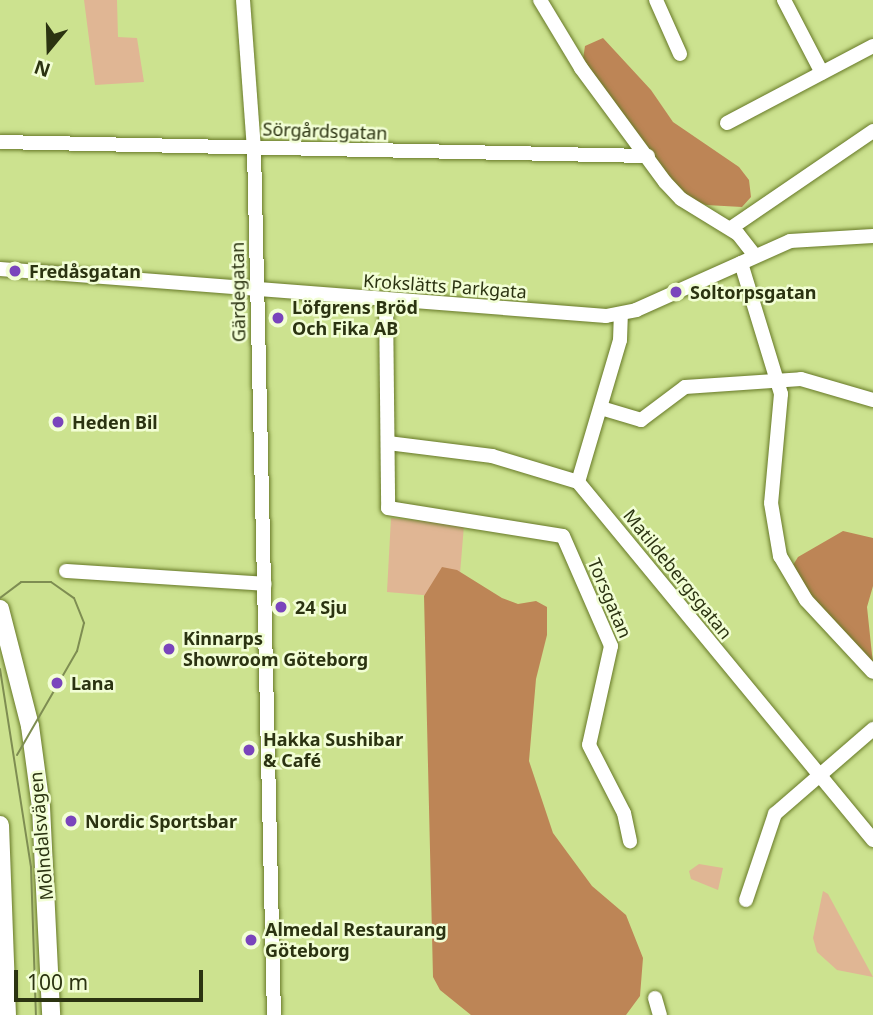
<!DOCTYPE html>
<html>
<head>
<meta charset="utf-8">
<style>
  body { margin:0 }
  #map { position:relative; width:873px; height:1015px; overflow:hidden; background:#cce28f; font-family:"Noto Sans",sans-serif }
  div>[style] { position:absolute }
  .green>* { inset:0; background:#e0b694 }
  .forest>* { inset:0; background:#bd8556 }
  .roads { filter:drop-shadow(0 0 2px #677927) drop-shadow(0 0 2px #677927) }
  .minor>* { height:14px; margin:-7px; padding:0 7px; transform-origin:7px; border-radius:7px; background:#fff }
  .major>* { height:18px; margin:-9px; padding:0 9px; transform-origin:9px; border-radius:9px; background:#fff }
  .tram>* { height:2px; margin:-1px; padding:0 1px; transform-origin:1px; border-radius:1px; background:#7e8d52 }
  .dots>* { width:19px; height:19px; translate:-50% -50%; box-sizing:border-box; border:4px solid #f2fed5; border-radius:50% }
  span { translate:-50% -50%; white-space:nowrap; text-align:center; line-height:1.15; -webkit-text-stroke:5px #f2fed5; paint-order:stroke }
  .street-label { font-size:18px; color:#2b3311 }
  .poi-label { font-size:18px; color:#2b3311; font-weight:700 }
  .left { translate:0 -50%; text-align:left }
  .north { position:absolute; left:14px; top:14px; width:70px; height:70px; -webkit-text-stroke:5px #f2fed5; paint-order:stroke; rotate:199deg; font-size:19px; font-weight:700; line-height:28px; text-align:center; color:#2b3311 }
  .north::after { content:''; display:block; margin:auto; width:24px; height:32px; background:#2b3311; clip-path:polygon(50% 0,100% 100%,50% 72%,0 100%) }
  .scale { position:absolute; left:14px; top:970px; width:189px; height:32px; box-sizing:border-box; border:4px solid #2b3311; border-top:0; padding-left:9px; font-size:21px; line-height:24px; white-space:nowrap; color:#2b3311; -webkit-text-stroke:5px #f2fed5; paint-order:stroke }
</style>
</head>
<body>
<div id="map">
  <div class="green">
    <div style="clip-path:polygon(84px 0,117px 0,118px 37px,137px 38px,144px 82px,95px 85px)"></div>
    <div style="clip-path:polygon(391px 518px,464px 525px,458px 598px,387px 592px)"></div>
    <div style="clip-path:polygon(699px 864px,723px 868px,718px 890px,691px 879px,689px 871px)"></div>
    <div style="clip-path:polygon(823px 891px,828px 894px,873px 977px,837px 970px,817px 952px,813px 938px)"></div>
  </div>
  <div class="forest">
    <div style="clip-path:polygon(603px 38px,651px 90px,673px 122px,739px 167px,749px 180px,751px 197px,742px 207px,706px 205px,691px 199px,667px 175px,583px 59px,585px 46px)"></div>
    <div style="clip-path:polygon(843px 531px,873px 538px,873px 586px,867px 607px,873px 664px,814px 601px,793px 565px,798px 557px)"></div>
    <div style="clip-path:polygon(442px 567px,457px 570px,502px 598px,518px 604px,536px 601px,547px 607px,547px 635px,536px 679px,529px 761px,553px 833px,592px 886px,626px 915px,643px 958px,640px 996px,626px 1015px,471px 1015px,440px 990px,433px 977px,424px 596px)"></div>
  </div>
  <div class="roads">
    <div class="minor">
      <div style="left:243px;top:0;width:149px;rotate:85.8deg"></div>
      <div style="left:254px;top:149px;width:866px;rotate:88.68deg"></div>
      <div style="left:540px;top:0;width:79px;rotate:58.9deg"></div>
      <div style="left:581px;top:68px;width:142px;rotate:53.6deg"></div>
      <div style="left:665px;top:182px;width:23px;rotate:47deg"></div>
      <div style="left:681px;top:199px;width:67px;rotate:31.6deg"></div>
      <div style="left:738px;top:234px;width:28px;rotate:52deg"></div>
      <div style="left:656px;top:0;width:59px;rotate:66deg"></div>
      <div style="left:784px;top:0;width:82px;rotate:62.5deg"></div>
      <div style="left:727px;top:123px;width:165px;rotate:-27.8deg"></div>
      <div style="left:0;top:142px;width:648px;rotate:1.24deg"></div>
      <div style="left:731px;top:228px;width:172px;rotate:-34.3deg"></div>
      <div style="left:741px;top:263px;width:137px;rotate:73deg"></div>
      <div style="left:781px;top:394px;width:109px;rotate:95.2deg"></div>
      <div style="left:771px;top:503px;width:54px;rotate:80.4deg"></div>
      <div style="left:780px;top:556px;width:51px;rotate:59.4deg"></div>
      <div style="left:806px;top:600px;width:98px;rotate:47.1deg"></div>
      <div style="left:0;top:269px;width:608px;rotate:4.43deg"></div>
      <div style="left:606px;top:316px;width:31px;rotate:-11deg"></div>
      <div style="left:636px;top:310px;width:169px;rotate:-24.1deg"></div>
      <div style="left:790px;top:241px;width:83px;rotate:-3.4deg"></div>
      <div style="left:386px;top:301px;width:207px;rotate:89.4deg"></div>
      <div style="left:388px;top:508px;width:177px;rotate:9.1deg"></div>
      <div style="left:563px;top:536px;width:120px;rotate:66.4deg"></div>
      <div style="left:611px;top:646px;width:101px;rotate:102.5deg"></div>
      <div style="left:589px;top:745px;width:76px;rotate:62.8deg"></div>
      <div style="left:624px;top:813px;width:29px;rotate:78deg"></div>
      <div style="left:601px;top:408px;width:42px;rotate:16.7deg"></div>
      <div style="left:641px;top:420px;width:55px;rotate:-36.9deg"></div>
      <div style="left:685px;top:387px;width:116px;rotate:-3.9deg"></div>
      <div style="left:801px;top:379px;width:75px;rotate:16.3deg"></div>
      <div style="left:388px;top:443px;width:105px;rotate:7.1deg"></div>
      <div style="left:492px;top:456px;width:90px;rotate:16.8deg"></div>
      <div style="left:578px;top:482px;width:464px;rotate:50.5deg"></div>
      <div style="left:578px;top:482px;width:148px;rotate:-73.5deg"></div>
      <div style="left:620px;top:340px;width:26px;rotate:-88deg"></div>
      <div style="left:66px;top:571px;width:199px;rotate:3.7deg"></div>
      <div style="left:746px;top:900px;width:91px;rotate:-71.4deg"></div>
      <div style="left:775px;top:814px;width:130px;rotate:-40.9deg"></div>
      <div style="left:655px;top:998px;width:18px;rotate:74deg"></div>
    </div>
    <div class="major">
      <div style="left:0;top:609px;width:121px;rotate:75.6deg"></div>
      <div style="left:30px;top:726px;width:82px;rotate:82.3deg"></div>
      <div style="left:41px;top:807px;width:208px;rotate:87.2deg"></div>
      <div style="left:0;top:825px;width:190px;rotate:87.9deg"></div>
    </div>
  </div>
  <div class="tram">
    <div style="left:0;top:598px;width:26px;rotate:-37deg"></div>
    <div style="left:21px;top:582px;width:30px"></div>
    <div style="left:51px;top:582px;width:28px;rotate:35deg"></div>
    <div style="left:74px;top:598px;width:27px;rotate:68deg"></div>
    <div style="left:84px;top:623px;width:29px;rotate:104deg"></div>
    <div style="left:77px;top:651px;width:120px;rotate:120deg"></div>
    <div style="left:0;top:669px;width:200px;rotate:81.1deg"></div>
    <div style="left:31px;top:867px;width:148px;rotate:88.1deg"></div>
  </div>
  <div class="dots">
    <div style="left:15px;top:271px;background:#7a45bc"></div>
    <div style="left:676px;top:292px;background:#7a45bc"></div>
    <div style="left:278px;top:318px;background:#7a45bc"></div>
    <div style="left:58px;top:422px;background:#7a45bc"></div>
    <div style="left:281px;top:607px;background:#7a45bc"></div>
    <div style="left:169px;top:649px;background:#7a45bc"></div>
    <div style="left:57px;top:683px;background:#7a45bc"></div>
    <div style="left:249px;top:750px;background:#7a45bc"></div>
    <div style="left:71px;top:821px;background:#7a45bc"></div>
    <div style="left:251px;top:940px;background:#7a45bc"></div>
  </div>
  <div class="street-label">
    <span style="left:325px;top:131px;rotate:2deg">Sörgårdsgatan</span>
    <span style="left:445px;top:286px;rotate:4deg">Krokslätts Parkgata</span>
    <span style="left:238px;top:292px;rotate:-91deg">Gärdegatan</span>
    <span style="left:678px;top:574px;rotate:51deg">Matildebergsgatan</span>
    <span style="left:610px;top:598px;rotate:67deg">Torsgatan</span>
    <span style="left:41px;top:836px;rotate:-95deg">Mölndalsvägen</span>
  </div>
  <div class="poi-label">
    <span class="left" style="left:29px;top:271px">Fredåsgatan</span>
    <span class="left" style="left:690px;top:292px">Soltorpsgatan</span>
    <span class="left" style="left:292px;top:318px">Löfgrens Bröd<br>Och Fika AB</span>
    <span class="left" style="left:72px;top:422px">Heden Bil</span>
    <span class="left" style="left:295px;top:607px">24 Sju</span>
    <span class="left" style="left:183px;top:649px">Kinnarps<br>Showroom Göteborg</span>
    <span class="left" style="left:71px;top:683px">Lana</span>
    <span class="left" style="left:263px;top:750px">Hakka Sushibar<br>&amp; Café</span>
    <span class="left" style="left:85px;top:821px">Nordic Sportsbar</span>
    <span class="left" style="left:265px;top:940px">Almedal Restaurang<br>Göteborg</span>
  </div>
  <div class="north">N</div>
  <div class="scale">100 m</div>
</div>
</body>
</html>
